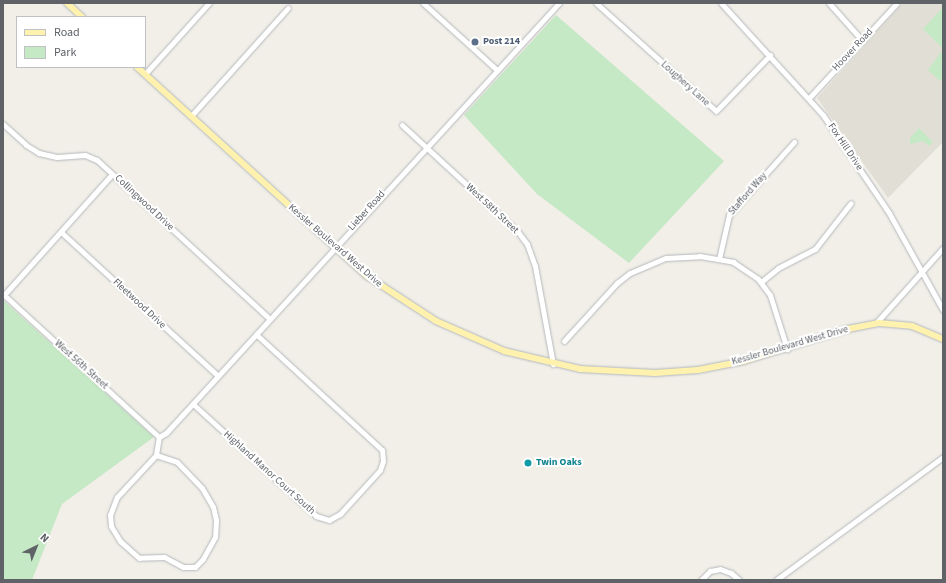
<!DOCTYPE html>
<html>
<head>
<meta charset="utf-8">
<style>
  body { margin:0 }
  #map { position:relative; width:946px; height:583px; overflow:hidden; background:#f1efe8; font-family:"Source Sans 3",sans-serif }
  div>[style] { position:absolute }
  .education>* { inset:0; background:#e1ded6 }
  .green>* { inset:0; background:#c5e8c5 }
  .roads { filter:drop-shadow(0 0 1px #b5b8bc) drop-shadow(0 0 1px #b5b8bc) }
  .minor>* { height:5px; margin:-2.5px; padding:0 2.5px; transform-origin:2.5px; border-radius:2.5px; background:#fff }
  .major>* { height:6px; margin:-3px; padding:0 3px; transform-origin:3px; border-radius:3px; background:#fff2af }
  .dots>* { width:11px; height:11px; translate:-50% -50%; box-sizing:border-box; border:2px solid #fff; border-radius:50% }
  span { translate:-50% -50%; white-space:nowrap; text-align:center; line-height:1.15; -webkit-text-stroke:4px #fff; paint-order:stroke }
  .service-label { font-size:10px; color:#4e5e75; font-weight:700 }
  .left { translate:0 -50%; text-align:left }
  .street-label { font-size:10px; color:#5f6368 }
  .culture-label { font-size:10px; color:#0d838f; font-weight:700 }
  .frame { position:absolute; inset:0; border:4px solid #5f6368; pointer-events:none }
  .legend { position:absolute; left:16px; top:16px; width:130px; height:52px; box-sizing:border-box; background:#fff; border:1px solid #bfc1c3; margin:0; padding:5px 7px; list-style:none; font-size:12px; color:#5f6368 }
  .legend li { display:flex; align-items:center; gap:8px; height:20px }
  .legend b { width:20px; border:1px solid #bfc1c3 }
  .north { position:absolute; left:16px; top:527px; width:40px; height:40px; -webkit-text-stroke:3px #fff; paint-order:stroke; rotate:43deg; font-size:11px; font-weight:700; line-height:16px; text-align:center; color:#5f6368 }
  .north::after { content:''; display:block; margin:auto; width:14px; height:18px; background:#5f6368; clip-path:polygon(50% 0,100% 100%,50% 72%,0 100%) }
</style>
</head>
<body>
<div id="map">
  <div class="education">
    <div style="clip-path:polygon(903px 3px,943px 3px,943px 142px,888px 198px,817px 98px)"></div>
  </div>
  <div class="green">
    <div style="clip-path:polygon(943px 7px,943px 49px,923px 29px)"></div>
    <div style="clip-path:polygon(556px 15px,724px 161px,629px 263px,537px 194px,464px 115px)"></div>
    <div style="clip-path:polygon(941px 52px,943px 54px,943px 77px,940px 81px,928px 70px)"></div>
    <div style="clip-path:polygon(919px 128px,933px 142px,929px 146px,923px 141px,910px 144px,910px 138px)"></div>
    <div style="clip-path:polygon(3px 300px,154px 437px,62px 504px,32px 580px,3px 580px)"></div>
  </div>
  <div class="roads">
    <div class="minor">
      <div style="left:423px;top:3px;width:100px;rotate:42.2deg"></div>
      <div style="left:596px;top:3px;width:161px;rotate:42deg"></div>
      <div style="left:716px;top:111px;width:78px;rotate:-46deg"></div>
      <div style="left:721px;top:3px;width:151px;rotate:47.7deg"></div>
      <div style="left:823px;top:115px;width:118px;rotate:56deg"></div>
      <div style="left:889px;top:213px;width:111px;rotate:60.9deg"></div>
      <div style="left:829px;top:3px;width:50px;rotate:48.3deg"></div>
      <div style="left:145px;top:74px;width:96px;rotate:-48deg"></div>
      <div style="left:809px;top:98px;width:129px;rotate:-47.2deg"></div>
      <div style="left:191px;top:116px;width:145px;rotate:-48.1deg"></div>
      <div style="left:3px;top:124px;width:31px;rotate:42deg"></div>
      <div style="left:26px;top:145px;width:15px;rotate:32deg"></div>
      <div style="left:39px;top:153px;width:18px;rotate:13deg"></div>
      <div style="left:57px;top:157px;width:28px;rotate:-4deg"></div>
      <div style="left:85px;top:155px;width:13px;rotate:23deg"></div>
      <div style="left:97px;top:160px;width:235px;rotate:42.6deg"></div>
      <div style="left:402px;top:125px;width:158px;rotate:42.7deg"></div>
      <div style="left:518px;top:232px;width:15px;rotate:53deg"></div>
      <div style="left:527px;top:244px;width:23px;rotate:70deg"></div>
      <div style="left:535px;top:266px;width:100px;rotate:79.6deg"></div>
      <div style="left:61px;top:232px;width:213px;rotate:42.5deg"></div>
      <div style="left:719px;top:259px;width:45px;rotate:-77.2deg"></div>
      <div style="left:729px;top:215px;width:98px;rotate:-48.3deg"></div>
      <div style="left:761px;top:282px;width:22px;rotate:-39deg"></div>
      <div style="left:778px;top:268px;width:42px;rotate:-27.2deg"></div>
      <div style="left:815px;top:249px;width:58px;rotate:-52deg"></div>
      <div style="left:3px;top:294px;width:212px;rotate:42.5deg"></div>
      <div style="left:4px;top:295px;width:162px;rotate:-48.2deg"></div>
      <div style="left:876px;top:323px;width:101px;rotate:-48.2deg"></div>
      <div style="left:564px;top:341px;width:79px;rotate:-47.6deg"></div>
      <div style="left:617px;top:283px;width:16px;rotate:-38deg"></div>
      <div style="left:630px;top:273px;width:39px;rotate:-23deg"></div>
      <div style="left:666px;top:258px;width:34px;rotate:-3deg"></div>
      <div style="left:700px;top:256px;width:34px;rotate:10deg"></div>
      <div style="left:733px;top:262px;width:30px;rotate:34deg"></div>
      <div style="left:758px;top:279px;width:20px;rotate:53deg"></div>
      <div style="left:770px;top:295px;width:57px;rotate:72.5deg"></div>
      <div style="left:193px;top:404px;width:166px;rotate:42.3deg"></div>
      <div style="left:316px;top:516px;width:14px;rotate:17deg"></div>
      <div style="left:329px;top:520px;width:13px;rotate:-29deg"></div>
      <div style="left:340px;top:514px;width:59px;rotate:-47.7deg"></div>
      <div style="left:380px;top:470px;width:9px;rotate:-72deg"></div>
      <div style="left:383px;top:461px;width:11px;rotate:-95deg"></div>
      <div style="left:382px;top:450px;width:171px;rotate:-137.4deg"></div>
      <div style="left:159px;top:437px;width:8px;rotate:-30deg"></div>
      <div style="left:166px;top:433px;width:583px;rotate:-47.57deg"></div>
      <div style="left:156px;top:455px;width:22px;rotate:18deg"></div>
      <div style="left:177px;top:462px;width:36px;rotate:46deg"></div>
      <div style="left:202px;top:488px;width:22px;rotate:60deg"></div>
      <div style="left:213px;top:507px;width:13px;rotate:77deg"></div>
      <div style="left:216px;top:520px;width:17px;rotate:93deg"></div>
      <div style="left:215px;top:537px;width:25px;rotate:119deg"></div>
      <div style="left:203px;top:559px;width:11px;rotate:135deg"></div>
      <div style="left:195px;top:567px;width:12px;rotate:180deg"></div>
      <div style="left:183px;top:567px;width:21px;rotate:-152deg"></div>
      <div style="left:164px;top:557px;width:25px;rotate:178deg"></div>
      <div style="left:139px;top:558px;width:25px;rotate:-138deg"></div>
      <div style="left:120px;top:541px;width:17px;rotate:-121deg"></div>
      <div style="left:111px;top:526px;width:11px;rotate:-95deg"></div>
      <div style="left:110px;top:515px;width:19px;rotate:-69deg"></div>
      <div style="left:117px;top:497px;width:57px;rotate:-47.1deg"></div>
      <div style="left:156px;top:455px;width:18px;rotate:-81deg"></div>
      <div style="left:701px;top:580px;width:13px;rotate:-45deg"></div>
      <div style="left:710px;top:571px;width:10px;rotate:-11deg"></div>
      <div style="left:720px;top:569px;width:12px;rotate:20deg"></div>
      <div style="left:731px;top:573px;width:11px;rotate:41deg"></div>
      <div style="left:776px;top:580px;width:207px;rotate:-36.4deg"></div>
    </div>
    <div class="major">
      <div style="left:67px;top:3px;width:21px;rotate:43deg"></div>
      <div style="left:137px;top:67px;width:311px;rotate:42.3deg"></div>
      <div style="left:367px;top:276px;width:82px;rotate:33.1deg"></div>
      <div style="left:436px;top:321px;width:74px;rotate:23.8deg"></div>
      <div style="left:504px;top:351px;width:78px;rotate:13.3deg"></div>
      <div style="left:580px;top:369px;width:75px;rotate:3.1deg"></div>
      <div style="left:655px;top:373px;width:43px;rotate:-4deg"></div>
      <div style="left:698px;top:370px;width:47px;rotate:-11.1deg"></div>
      <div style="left:744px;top:361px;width:109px;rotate:-17.1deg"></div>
      <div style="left:848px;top:329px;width:32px;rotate:-11deg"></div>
      <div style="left:879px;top:323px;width:33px;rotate:5deg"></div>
      <div style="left:912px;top:326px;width:34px;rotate:23deg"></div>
    </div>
  </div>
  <div class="dots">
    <div style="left:475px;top:42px;background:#5c6f8a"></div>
    <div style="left:528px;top:463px;background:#0f9aa8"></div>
  </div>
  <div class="service-label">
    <span class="left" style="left:483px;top:42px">Post 214</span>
  </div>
  <div class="street-label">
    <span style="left:853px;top:50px;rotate:-47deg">Hoover Road</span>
    <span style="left:685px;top:84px;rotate:42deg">Loughery Lane</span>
    <span style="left:845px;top:147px;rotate:56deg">Fox Hill Drive</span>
    <span style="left:748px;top:194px;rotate:-49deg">Stafford Way</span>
    <span style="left:144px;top:203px;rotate:43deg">Collingwood Drive</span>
    <span style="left:492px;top:209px;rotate:43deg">West 58th Street</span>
    <span style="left:367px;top:211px;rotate:-48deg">Lieber Road</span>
    <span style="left:335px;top:246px;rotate:41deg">Kessler Boulevard West Drive</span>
    <span style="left:139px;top:304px;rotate:43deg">Fleetwood Drive</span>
    <span style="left:790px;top:346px;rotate:-16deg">Kessler Boulevard West Drive</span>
    <span style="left:81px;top:365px;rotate:42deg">West 56th Street</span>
    <span style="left:269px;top:473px;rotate:42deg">Highland Manor Court South</span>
  </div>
  <div class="culture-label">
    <span class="left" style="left:536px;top:463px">Twin Oaks</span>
  </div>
  <div class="frame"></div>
  <ul class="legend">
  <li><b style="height:5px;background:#fff2af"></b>Road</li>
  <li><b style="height:11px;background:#c5e8c5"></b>Park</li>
  </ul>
  <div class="north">N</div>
</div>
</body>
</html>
